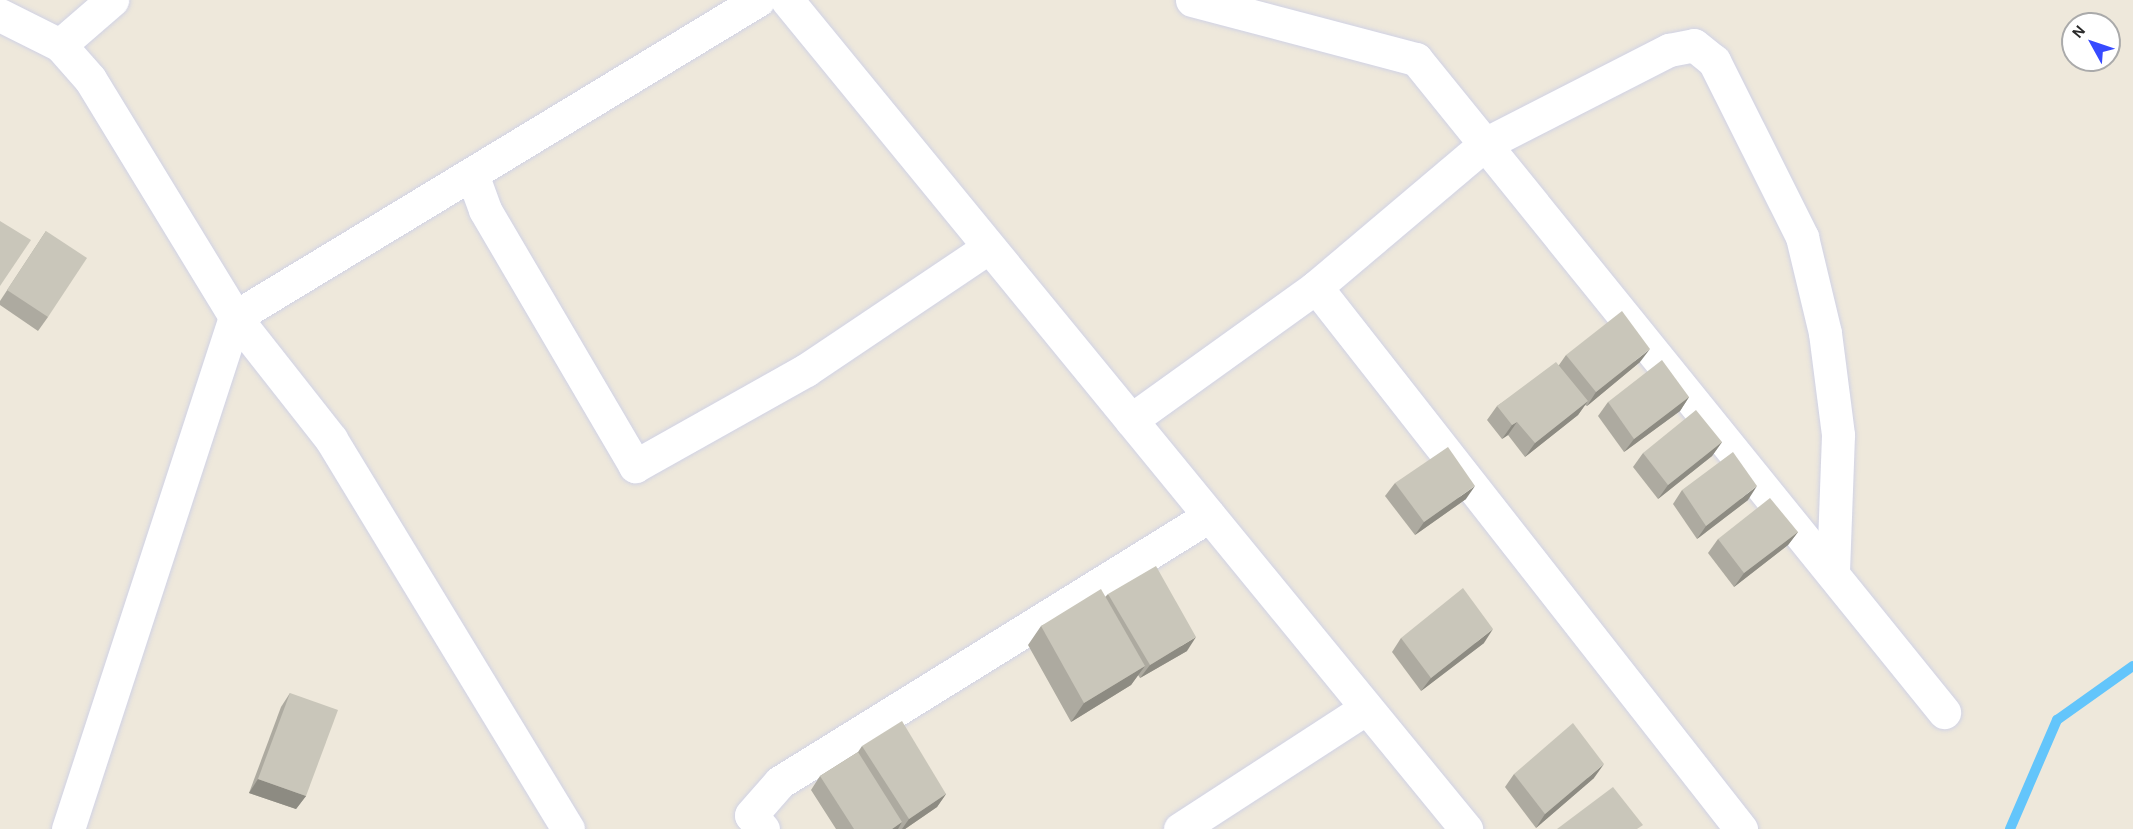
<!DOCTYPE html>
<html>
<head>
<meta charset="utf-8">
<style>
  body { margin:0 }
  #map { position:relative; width:2133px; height:829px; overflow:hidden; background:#eee8db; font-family:"Alegreya Sans",sans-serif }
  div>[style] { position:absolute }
  .stream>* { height:10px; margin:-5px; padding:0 5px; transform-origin:5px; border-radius:5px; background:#63c5fb }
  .roads { filter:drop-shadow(0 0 2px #d0d2e5) drop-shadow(0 0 2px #d0d2e5) }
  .minor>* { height:33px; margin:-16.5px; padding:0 16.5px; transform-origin:16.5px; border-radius:16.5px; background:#fff }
  .wall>* { inset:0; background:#adaaa0 }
  .shaded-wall>* { inset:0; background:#8d8b82 }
  .building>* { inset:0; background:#c9c6ba }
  span { translate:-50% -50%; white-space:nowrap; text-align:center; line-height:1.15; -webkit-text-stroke:4.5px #fff; paint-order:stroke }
  .north { position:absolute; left:2061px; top:12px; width:60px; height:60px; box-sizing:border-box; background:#fff; border:2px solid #aaa; border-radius:50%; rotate:310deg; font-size:16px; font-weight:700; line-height:24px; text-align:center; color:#2b2b2b }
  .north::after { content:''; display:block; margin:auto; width:21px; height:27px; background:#374aff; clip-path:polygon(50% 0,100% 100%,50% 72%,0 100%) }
</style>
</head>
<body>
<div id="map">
  <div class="stream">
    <div style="left:2010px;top:829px;width:119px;rotate:-66.7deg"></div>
    <div style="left:2057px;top:720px;width:93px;rotate:-35.4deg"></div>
  </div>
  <div class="roads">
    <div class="minor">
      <div style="left:787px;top:0;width:1072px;rotate:50.68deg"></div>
      <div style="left:1192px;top:0;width:232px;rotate:14.8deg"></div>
      <div style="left:1416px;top:59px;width:840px;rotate:51.04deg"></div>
      <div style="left:0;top:15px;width:67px;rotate:26.6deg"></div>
      <div style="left:60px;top:45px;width:45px;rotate:48.6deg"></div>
      <div style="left:90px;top:79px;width:279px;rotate:58.6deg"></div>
      <div style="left:235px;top:317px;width:539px;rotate:108.06deg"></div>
      <div style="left:60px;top:45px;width:69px;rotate:-40.9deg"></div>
      <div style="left:472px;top:174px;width:38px;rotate:70deg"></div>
      <div style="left:485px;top:210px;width:297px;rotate:59.6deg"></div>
      <div style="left:635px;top:466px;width:196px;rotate:-29.3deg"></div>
      <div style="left:806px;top:370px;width:220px;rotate:-33.9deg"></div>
      <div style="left:1316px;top:287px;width:689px;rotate:51.9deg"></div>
      <div style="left:1131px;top:420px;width:228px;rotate:-35.7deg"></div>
      <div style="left:1316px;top:287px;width:221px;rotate:-40.2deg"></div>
      <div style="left:1485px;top:144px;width:207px;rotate:-27.1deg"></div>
      <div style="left:1669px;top:50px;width:25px;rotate:-11deg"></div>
      <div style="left:1694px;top:45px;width:26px;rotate:39deg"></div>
      <div style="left:1714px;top:61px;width:197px;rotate:63.4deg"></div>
      <div style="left:1802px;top:237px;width:99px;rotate:76.5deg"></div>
      <div style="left:1825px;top:333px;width:103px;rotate:82.7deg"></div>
      <div style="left:1838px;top:435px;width:139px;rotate:92.1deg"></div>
      <div style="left:568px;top:829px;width:456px;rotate:-121.3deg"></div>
      <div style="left:331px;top:439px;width:155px;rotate:-128.2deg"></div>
      <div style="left:235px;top:317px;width:612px;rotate:-31.22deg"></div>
      <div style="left:763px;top:829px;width:18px;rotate:-131deg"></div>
      <div style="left:751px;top:815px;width:44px;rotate:-48.7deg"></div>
      <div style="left:780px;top:782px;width:505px;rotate:-31.8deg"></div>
      <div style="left:1180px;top:829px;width:222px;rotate:-33deg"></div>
    </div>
  </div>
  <div class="wall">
    <div style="clip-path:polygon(46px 231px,48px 317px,38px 331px,0 305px,0 301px)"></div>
    <div style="clip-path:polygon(1566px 355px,1640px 362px,1587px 406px,1585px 405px,1578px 415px,1525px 457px,1508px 435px,1502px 439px,1487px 420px,1497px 406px,1559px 365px)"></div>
    <div style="clip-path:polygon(1689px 397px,1680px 411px,1624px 452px,1598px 416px,1608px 402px)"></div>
    <div style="clip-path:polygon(1722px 442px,1712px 456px,1658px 499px,1633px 467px,1643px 453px)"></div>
    <div style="clip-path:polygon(1395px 483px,1466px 499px,1415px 535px,1385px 496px)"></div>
    <div style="clip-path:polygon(1682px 490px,1748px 500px,1697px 539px,1673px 504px)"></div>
    <div style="clip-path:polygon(1798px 532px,1788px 545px,1734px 587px,1708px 553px,1718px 539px)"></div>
    <div style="clip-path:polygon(1108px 594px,1187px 651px,1140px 678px,1138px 675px,1131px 685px,1071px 722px,1028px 645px,1041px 626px,1105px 597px)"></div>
    <div style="clip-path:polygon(1401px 638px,1484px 643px,1421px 691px,1392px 652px)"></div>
    <div style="clip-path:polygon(290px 693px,306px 796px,296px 809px,249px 793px,281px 707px)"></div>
    <div style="clip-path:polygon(862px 746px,946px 794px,937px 807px,905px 829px,836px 829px,811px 790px,820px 776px,858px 752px)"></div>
    <div style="clip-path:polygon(1514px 774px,1594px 778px,1536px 828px,1505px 787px)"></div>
  </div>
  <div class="shaded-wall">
    <div style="clip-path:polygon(1650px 349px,1640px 362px,1587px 406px,1596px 392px)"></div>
    <div style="clip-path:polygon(1689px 397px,1680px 411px,1624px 452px,1634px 439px)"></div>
    <div style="clip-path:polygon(1588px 401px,1578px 415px,1525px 457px,1535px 443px)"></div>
    <div style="clip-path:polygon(1517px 422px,1508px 435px,1502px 439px,1512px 425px)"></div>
    <div style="clip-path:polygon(1722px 442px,1712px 456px,1658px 499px,1668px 485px)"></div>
    <div style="clip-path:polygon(1475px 486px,1466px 499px,1415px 535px,1424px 522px)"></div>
    <div style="clip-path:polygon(1757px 486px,1748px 500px,1697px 539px,1706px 526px)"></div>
    <div style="clip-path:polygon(1798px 532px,1788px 545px,1734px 587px,1744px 573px)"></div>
    <div style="clip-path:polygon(1493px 629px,1484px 643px,1421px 691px,1431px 678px)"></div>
    <div style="clip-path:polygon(1196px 637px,1187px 651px,1140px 678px,1150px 665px)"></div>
    <div style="clip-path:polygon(1145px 666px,1131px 685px,1071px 722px,1084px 703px)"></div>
    <div style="clip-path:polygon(1604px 764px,1594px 778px,1536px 828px,1545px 814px)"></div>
    <div style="clip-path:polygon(258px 779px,306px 796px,296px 809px,249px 793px)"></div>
    <div style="clip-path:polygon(946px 794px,937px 807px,905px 829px,902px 829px,909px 819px)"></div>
    <div style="clip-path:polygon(902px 822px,898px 829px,892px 829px)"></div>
  </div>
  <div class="building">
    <div style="clip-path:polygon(0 221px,31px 240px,0 286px)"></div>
    <div style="clip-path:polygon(46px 231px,87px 258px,48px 317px,7px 290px)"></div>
    <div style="clip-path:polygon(1622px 311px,1650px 349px,1596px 392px,1566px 355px)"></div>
    <div style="clip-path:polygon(1662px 360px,1689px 397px,1634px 439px,1608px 402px)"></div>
    <div style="clip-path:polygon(1556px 362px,1588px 401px,1535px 443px,1517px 422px,1512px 425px,1497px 406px)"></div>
    <div style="clip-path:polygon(1696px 410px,1722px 442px,1668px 485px,1643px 453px)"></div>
    <div style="clip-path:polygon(1448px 447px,1475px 486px,1424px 522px,1395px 483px)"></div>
    <div style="clip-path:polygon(1733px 452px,1757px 486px,1706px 526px,1682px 490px)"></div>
    <div style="clip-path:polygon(1770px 498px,1798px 532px,1744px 573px,1718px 539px)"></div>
    <div style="clip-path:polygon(1156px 566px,1196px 637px,1150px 665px,1108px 594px)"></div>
    <div style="clip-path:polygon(1463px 588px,1493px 629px,1431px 678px,1401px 638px)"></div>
    <div style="clip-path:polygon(1101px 589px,1145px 666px,1084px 703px,1041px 626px)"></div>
    <div style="clip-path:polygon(290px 693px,338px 710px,306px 796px,258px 779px)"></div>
    <div style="clip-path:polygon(902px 721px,946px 794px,909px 819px,862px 746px)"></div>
    <div style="clip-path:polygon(1573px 723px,1604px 764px,1545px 814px,1514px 774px)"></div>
    <div style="clip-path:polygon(858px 752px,902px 822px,892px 829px,854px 829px,820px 776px)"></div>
    <div style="clip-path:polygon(1613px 787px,1643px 825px,1637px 829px,1557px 829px)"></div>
  </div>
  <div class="north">N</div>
</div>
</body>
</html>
